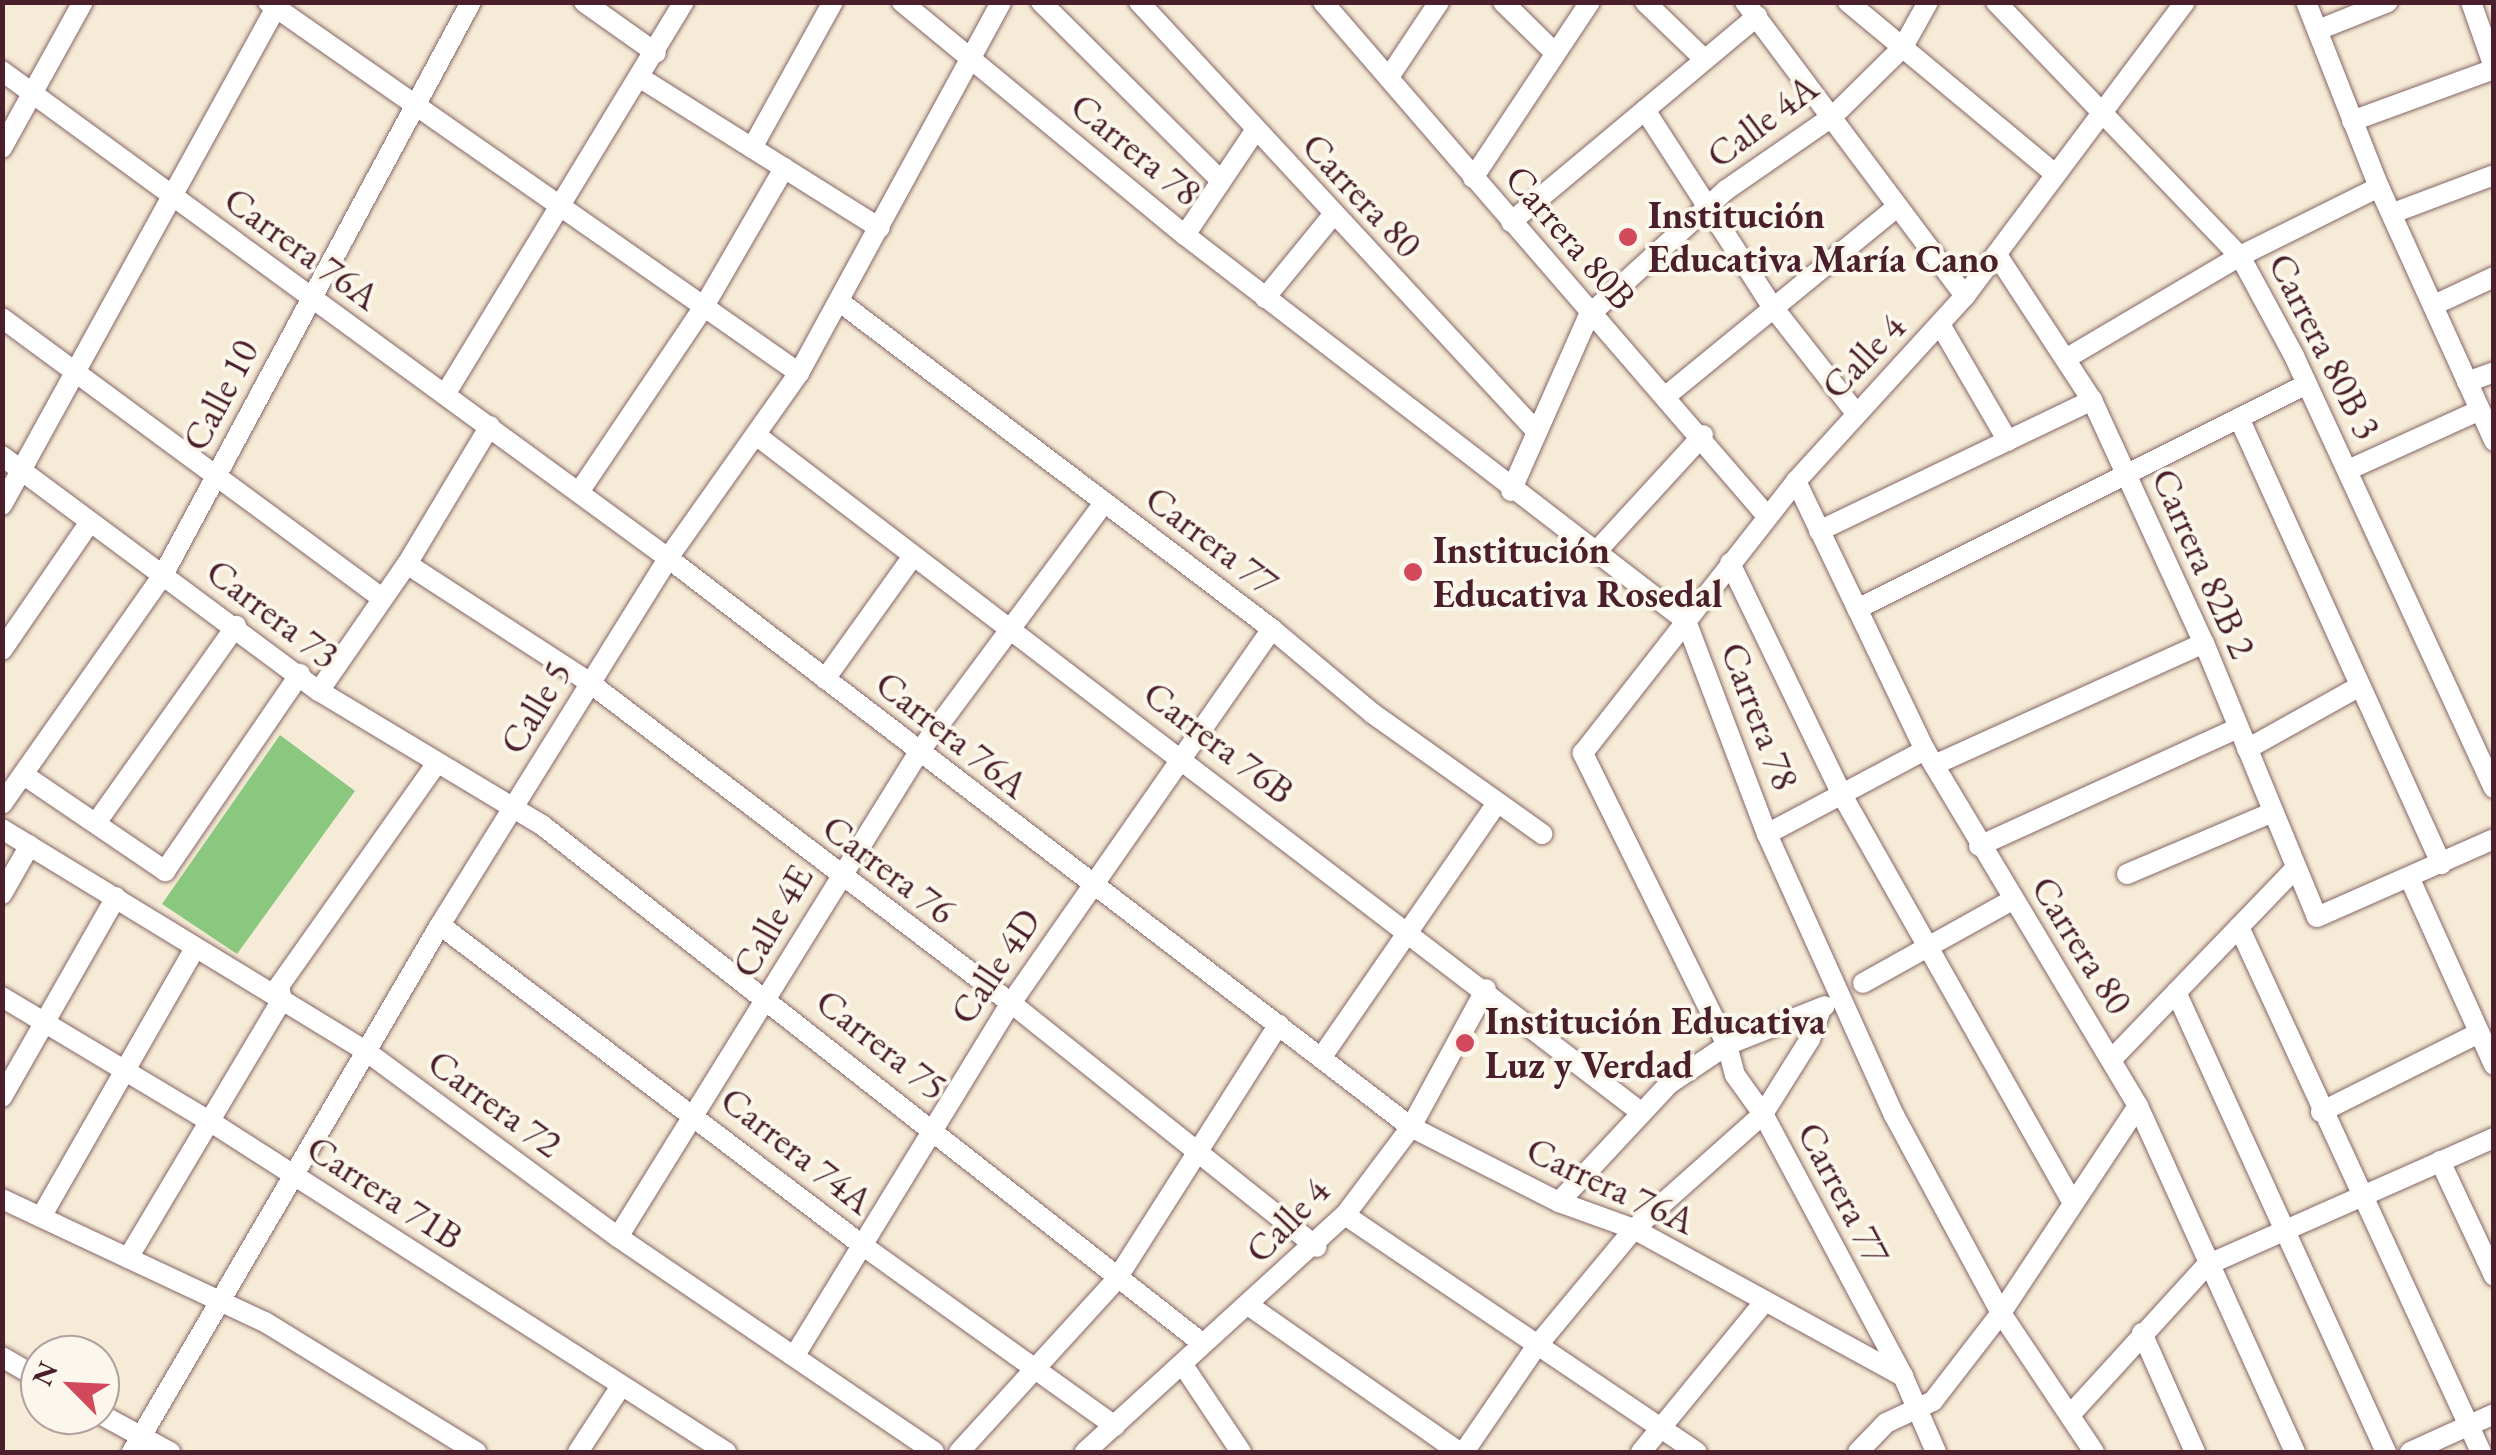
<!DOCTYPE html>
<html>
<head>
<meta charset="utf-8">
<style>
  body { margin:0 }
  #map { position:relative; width:2496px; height:1455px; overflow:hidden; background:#f6ebd6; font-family:"EB Garamond",serif }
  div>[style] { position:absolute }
  .green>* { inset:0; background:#8ac87f }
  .roads { filter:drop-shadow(0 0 2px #866667) drop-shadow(0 0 2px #866667) }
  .minor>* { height:20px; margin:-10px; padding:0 10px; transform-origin:10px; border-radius:10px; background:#fff }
  .dots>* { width:28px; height:28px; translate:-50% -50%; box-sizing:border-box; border:5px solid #fbf7ec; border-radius:50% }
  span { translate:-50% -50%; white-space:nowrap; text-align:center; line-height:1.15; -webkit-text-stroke:8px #fbf7ec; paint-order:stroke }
  .street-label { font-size:38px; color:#4a1f2b }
  .poi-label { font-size:38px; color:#4a1f2b; font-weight:700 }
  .left { translate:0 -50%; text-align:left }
  .frame { position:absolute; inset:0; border:5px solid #4a1f2b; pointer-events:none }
  .north { position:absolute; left:20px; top:1335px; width:100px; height:100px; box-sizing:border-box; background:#fbf7ec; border:2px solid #b4a19f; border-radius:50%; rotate:294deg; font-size:28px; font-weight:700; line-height:40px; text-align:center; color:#4a1f2b }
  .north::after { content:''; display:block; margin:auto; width:35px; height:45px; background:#d1495b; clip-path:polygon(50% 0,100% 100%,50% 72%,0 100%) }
</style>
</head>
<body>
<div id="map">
  <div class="green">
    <div style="clip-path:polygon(280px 735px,355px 791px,237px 954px,162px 904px)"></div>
  </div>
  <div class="roads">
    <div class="minor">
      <div style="left:268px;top:2px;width:648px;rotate:34.94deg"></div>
      <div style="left:584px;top:2px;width:88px;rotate:35.3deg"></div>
      <div style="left:902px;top:2px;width:367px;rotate:39.5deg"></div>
      <div style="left:1185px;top:235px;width:632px;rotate:37.61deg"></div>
      <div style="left:1686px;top:621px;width:228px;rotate:69.2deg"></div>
      <div style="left:1767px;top:834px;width:308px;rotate:65.7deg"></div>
      <div style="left:1894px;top:1115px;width:225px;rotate:61.6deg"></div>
      <div style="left:2001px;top:1313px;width:167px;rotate:56.2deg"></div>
      <div style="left:1041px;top:2px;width:254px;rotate:44.8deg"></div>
      <div style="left:1139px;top:2px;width:586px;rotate:47.21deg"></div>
      <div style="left:1323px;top:2px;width:679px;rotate:49.18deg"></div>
      <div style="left:1503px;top:2px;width:73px;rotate:44.4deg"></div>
      <div style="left:1645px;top:2px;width:83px;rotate:44deg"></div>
      <div style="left:1745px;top:2px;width:367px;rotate:53.2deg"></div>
      <div style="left:1848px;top:2px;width:269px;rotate:39.7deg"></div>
      <div style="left:1996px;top:2px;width:352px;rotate:46.2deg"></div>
      <div style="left:2240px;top:256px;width:114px;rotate:61.6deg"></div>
      <div style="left:2294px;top:356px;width:476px;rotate:65.2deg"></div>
      <div style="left:2306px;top:2px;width:199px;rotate:68.5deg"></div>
      <div style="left:2379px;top:187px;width:279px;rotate:65.6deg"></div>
      <div style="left:2471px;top:2px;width:69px;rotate:70.5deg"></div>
      <div style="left:2318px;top:30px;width:75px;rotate:-21.8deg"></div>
      <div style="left:2px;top:71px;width:825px;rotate:36.18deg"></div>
      <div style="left:668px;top:558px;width:936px;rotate:37.45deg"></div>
      <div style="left:1411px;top:1127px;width:166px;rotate:26.9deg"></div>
      <div style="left:1559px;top:1202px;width:80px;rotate:19.8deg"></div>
      <div style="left:1634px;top:1229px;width:307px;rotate:28.7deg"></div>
      <div style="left:639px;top:77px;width:284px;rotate:32.1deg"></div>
      <div style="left:1389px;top:77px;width:90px;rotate:-56.3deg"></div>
      <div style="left:1645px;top:110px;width:234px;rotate:57.1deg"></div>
      <div style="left:1772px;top:306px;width:135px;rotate:51.9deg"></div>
      <div style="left:2352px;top:121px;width:151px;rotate:-20.1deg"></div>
      <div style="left:2px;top:148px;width:167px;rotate:-61deg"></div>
      <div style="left:752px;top:148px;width:167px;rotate:-61deg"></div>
      <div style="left:1473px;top:178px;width:211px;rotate:-56.4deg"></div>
      <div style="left:2393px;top:213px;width:108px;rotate:-20.6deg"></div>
      <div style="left:1511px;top:222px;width:321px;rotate:-39.9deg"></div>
      <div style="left:1185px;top:235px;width:125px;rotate:-56.1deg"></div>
      <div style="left:1997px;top:255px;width:173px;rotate:56.8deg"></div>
      <div style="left:2092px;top:400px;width:268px;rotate:65.3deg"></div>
      <div style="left:2204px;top:643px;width:296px;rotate:67.6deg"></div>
      <div style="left:2317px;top:917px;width:193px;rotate:-23.8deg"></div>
      <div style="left:1265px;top:298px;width:107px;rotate:-50.7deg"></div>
      <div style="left:840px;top:302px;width:542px;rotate:37.12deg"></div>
      <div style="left:1272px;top:629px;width:131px;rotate:40deg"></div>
      <div style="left:1372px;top:713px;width:209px;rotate:35.4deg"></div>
      <div style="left:2434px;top:305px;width:66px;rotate:-25deg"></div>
      <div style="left:2px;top:318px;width:472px;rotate:36.4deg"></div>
      <div style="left:1941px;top:326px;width:133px;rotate:59.8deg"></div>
      <div style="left:2067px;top:358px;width:201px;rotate:-30.5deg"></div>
      <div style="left:2240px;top:256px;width:155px;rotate:-26.4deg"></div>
      <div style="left:2467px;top:382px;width:29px;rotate:-20deg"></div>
      <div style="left:446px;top:393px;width:458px;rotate:-58.7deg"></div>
      <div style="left:1666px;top:396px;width:298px;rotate:-39.3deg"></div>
      <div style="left:2239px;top:418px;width:490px;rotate:65.6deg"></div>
      <div style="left:756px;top:435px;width:1111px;rotate:37.43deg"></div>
      <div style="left:2px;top:456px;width:395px;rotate:36.6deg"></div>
      <div style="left:319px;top:691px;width:260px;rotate:31deg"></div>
      <div style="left:542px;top:825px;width:839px;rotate:38.13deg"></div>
      <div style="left:2348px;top:470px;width:143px;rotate:-24.4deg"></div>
      <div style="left:1796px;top:481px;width:298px;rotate:64.4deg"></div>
      <div style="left:1925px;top:750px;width:415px;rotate:59.1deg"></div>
      <div style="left:2138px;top:1106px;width:380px;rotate:65.6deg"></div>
      <div style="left:1511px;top:491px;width:193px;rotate:-66.1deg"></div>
      <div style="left:1589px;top:315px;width:185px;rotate:-42.4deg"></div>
      <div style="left:1726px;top:190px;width:129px;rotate:-34.6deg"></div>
      <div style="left:1832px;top:117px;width:100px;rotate:-44.6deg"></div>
      <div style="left:1903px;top:47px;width:51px;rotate:-60.9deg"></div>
      <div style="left:579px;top:492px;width:222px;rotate:-56deg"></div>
      <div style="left:703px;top:308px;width:162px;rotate:-59.9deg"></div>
      <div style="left:2px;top:505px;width:574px;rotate:-61.16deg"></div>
      <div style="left:1819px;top:531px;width:303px;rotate:-25.6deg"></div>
      <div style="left:1595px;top:553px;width:160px;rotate:-47.5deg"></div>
      <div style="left:1730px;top:563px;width:258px;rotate:64.2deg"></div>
      <div style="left:1842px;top:795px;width:467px;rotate:60.5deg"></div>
      <div style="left:407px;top:564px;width:218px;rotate:33deg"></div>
      <div style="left:590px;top:683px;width:529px;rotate:37.24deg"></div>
      <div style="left:1011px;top:1003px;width:391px;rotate:38.6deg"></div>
      <div style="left:1857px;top:609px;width:503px;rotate:-26.57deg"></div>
      <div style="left:2px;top:650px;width:155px;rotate:-55.5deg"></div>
      <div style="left:825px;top:679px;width:151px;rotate:-54.4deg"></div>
      <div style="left:319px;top:691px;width:155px;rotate:-55.3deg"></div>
      <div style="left:407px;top:564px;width:161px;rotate:-59deg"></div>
      <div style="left:2247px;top:749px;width:129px;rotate:-29.1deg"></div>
      <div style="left:1934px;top:765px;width:296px;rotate:-24.3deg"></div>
      <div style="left:24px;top:775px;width:171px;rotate:34.2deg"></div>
      <div style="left:165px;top:871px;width:239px;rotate:-55.6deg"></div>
      <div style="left:2px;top:804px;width:280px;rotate:-54.9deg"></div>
      <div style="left:163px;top:575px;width:651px;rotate:-61.74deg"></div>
      <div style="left:96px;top:823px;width:242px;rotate:-54.6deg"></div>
      <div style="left:2px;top:829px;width:428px;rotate:31.4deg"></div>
      <div style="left:367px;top:1052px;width:312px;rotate:36.4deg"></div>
      <div style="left:618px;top:1237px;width:382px;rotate:34.2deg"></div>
      <div style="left:1767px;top:834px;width:179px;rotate:-28deg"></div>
      <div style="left:1979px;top:846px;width:285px;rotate:-24.5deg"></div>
      <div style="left:2127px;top:874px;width:159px;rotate:-23deg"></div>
      <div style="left:2410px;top:879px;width:204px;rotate:65.7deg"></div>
      <div style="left:2px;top:894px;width:56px;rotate:-60.3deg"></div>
      <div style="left:440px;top:925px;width:530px;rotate:37.17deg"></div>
      <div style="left:862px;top:1245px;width:311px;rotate:35.6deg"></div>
      <div style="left:2239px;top:927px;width:578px;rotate:65.25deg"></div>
      <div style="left:1863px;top:983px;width:171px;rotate:-29.1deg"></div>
      <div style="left:2176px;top:992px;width:506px;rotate:65.46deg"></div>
      <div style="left:2px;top:997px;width:244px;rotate:30.9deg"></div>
      <div style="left:211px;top:1122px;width:612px;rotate:32.65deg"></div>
      <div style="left:1321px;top:1058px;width:310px;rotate:-55.4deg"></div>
      <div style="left:2111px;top:1060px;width:267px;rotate:-46.1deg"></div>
      <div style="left:2px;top:1097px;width:230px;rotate:-60.3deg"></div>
      <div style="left:2321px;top:1112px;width:177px;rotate:-26.6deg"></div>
      <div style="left:2440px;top:1161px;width:127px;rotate:64.8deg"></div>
      <div style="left:2px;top:1199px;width:290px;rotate:25.1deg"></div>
      <div style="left:265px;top:1322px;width:248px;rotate:31.6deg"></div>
      <div style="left:1559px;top:1202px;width:161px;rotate:-47deg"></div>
      <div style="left:1669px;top:1084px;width:70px;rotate:-33.9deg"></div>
      <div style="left:1727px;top:1045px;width:105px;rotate:-21.7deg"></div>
      <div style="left:1345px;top:1215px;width:424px;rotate:34deg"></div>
      <div style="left:41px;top:1217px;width:310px;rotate:-60.2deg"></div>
      <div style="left:618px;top:1237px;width:571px;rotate:-58.18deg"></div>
      <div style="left:919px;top:752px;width:310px;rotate:-53.4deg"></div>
      <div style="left:128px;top:1258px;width:300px;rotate:-59.2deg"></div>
      <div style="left:282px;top:1000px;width:14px;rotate:-102deg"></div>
      <div style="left:279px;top:986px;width:270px;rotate:-54.7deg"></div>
      <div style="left:1251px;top:1307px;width:254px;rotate:34.9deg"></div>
      <div style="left:2142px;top:1333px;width:130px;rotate:66deg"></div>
      <div style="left:795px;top:1355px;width:413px;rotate:-58.5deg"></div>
      <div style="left:1011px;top:1003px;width:456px;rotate:-55.1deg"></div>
      <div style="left:2px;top:1357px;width:44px;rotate:30.1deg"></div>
      <div style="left:1183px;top:1365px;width:105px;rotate:56.3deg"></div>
      <div style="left:100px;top:1414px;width:80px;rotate:28.5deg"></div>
      <div style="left:2070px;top:1415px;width:203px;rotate:-47.6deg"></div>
      <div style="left:2207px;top:1265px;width:314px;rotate:-23.9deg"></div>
      <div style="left:132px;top:1452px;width:610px;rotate:-59.7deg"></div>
      <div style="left:440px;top:925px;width:432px;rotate:-58.1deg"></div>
      <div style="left:668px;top:558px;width:227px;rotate:-54.7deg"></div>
      <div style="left:799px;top:373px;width:422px;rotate:-61.4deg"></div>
      <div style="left:578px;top:1452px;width:75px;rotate:-56.9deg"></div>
      <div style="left:959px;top:1452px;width:233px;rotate:-47.6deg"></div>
      <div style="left:1116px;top:1280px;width:303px;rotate:-57.5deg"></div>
      <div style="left:1085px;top:1452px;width:352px;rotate:-42.4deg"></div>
      <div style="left:1345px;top:1215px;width:110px;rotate:-53.1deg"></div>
      <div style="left:1411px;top:1127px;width:157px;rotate:-61.5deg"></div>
      <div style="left:1464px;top:1452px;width:127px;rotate:-55.6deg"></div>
      <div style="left:1536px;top:1347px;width:153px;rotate:-50.3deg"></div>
      <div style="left:1634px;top:1229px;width:173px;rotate:-41.7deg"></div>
      <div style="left:1763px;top:1114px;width:89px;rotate:-57.9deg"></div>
      <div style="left:1810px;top:1039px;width:33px;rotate:-70deg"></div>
      <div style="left:1641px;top:1452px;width:195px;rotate:-50.6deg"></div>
      <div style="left:1858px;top:1452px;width:40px;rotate:-46deg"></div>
      <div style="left:1886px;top:1423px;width:52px;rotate:-25.1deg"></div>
      <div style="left:1933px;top:1401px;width:111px;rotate:-52.3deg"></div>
      <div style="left:2001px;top:1313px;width:248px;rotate:-56.5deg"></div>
      <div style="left:1936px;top:1452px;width:83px;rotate:-113.5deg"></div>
      <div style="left:1903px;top:1376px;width:297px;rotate:-118.1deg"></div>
      <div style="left:1763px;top:1114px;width:48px;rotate:-125.7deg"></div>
      <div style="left:1735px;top:1075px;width:31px;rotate:-105deg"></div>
      <div style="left:1727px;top:1045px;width:326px;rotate:-116.3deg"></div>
      <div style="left:1583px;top:753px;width:345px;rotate:-51.9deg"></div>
      <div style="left:1796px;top:481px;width:251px;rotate:-47.6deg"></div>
      <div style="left:1965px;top:296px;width:367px;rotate:-53.2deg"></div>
      <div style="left:2410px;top:1452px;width:92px;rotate:-24.3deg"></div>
    </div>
  </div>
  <div class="dots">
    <div style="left:1628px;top:237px;background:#d1495b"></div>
    <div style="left:1413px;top:572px;background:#d1495b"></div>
    <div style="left:1465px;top:1043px;background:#d1495b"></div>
  </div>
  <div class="street-label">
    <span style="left:1762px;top:121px;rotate:-37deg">Calle 4A</span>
    <span style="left:1136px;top:149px;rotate:39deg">Carrera 78</span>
    <span style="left:1362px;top:195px;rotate:47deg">Carrera 80</span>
    <span style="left:1571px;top:237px;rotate:49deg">Carrera 80B</span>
    <span style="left:302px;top:248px;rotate:36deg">Carrera 76A</span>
    <span style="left:2325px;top:346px;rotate:63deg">Carrera 80B 3</span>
    <span style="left:1863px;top:356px;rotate:-46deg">Calle 4</span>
    <span style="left:220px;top:395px;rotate:-62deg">Calle 10</span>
    <span style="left:1212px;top:540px;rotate:37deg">Carrera 77</span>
    <span style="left:2204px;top:563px;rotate:66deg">Carrera 82B 2</span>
    <span style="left:273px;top:613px;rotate:37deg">Carrera 73</span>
    <span style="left:535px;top:707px;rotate:-59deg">Calle 5</span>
    <span style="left:1760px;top:716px;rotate:69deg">Carrera 78</span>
    <span style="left:952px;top:734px;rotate:38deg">Carrera 76A</span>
    <span style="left:1219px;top:742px;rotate:37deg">Carrera 76B</span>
    <span style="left:889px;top:869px;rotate:37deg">Carrera 76</span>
    <span style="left:772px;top:921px;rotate:-60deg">Calle 4E</span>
    <span style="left:2082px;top:945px;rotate:58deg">Carrera 80</span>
    <span style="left:995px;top:966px;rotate:-56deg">Calle 4D</span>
    <span style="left:882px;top:1044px;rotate:38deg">Carrera 75</span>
    <span style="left:495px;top:1103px;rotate:36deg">Carrera 72</span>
    <span style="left:797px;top:1150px;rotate:38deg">Carrera 74A</span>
    <span style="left:1611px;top:1185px;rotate:25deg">Carrera 76A</span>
    <span style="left:385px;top:1192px;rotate:33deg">Carrera 71B</span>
    <span style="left:1844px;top:1193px;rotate:62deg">Carrera 77</span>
    <span style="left:1287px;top:1220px;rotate:-46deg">Calle 4</span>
  </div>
  <div class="poi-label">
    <span class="left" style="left:1648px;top:237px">Institución<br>Educativa María Cano</span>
    <span class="left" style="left:1433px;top:572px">Institución<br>Educativa Rosedal</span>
    <span class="left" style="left:1485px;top:1043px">Institución Educativa<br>Luz y Verdad</span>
  </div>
  <div class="frame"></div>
  <div class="north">N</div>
</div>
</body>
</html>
